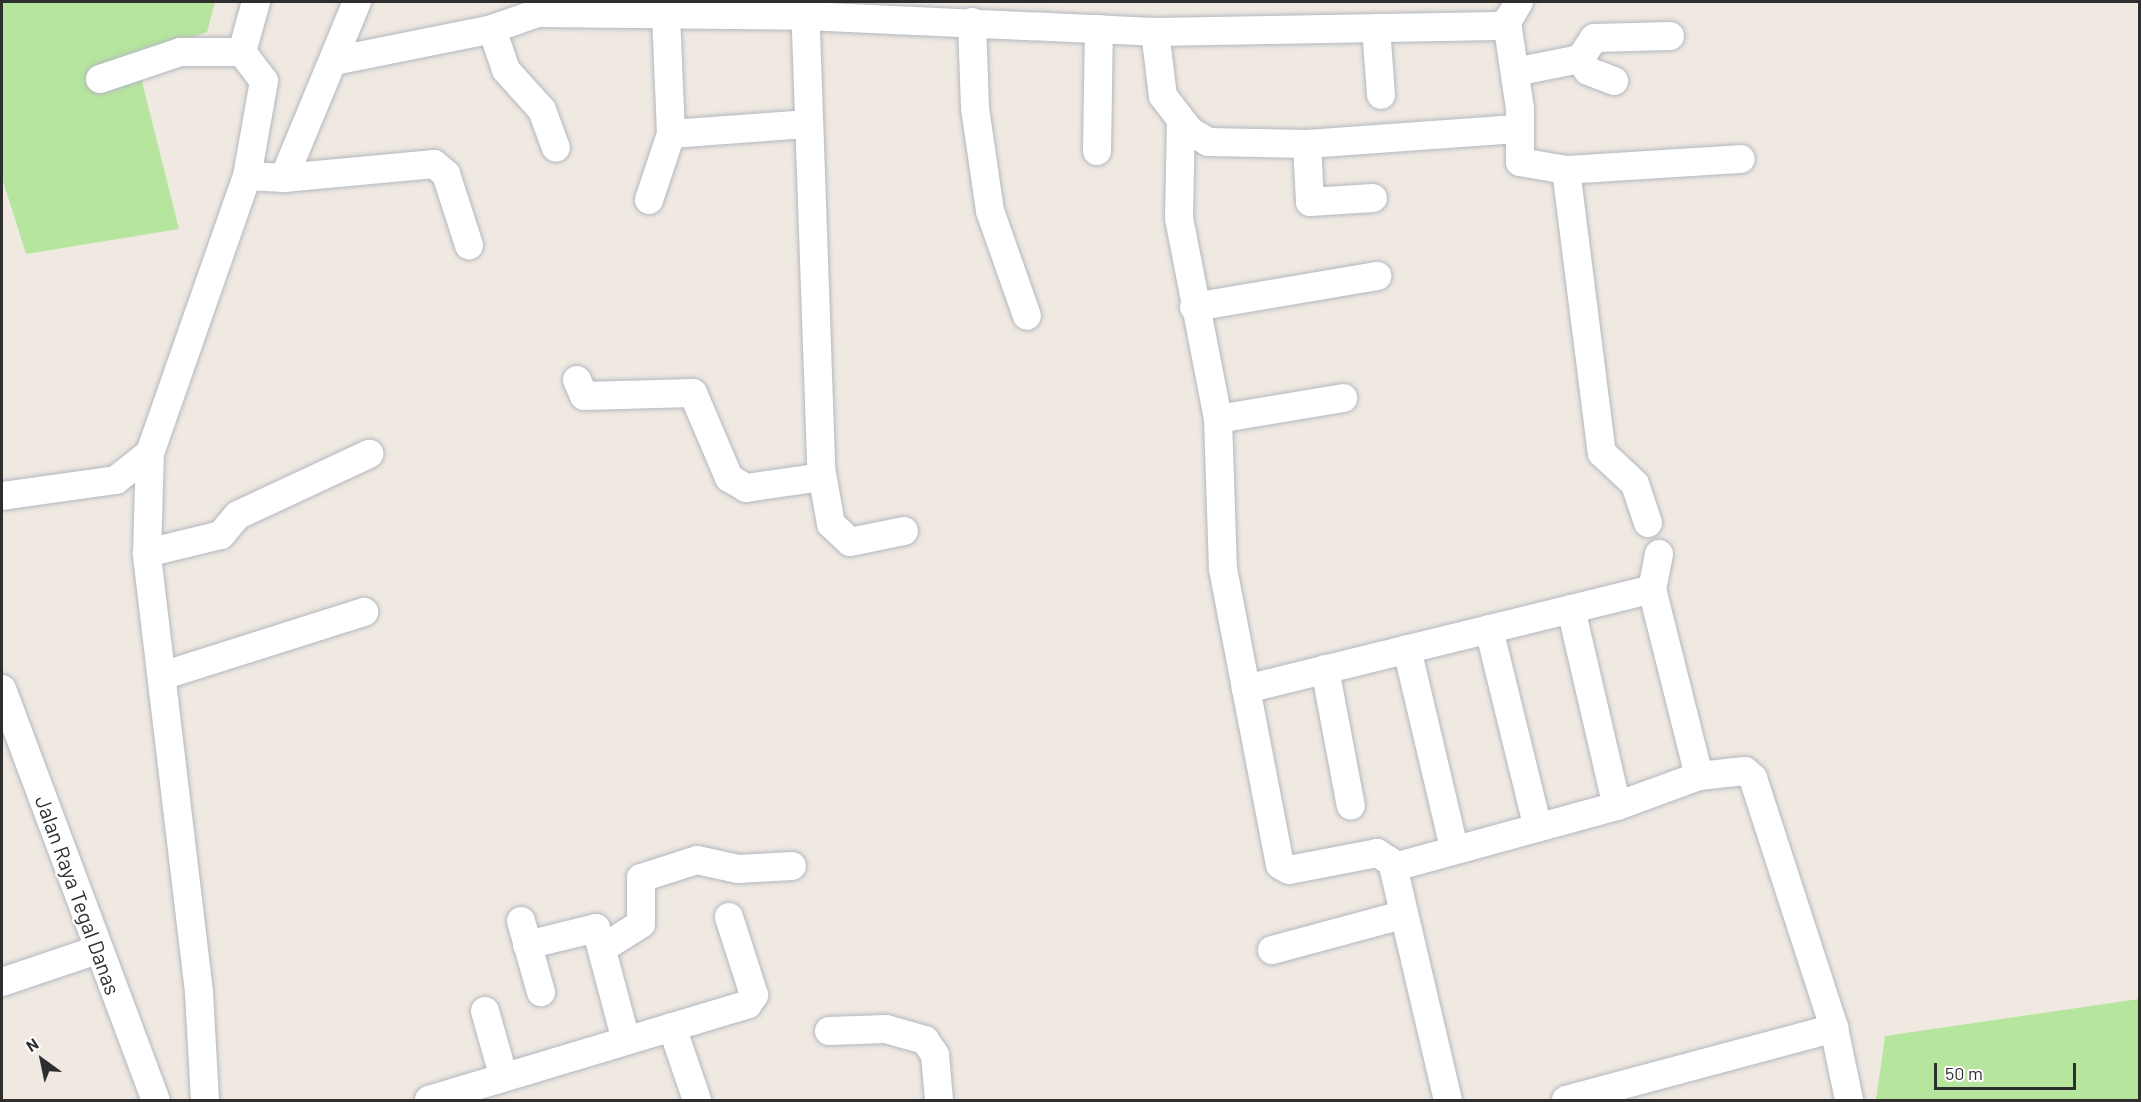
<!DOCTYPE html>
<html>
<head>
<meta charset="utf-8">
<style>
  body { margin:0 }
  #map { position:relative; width:2141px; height:1102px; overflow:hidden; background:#efe9e1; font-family:Barlow,sans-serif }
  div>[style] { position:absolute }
  .green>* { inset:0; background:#b6e59e }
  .roads { filter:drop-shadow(0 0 2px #b4b7c1) drop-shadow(0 0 2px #b4b7c1) }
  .minor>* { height:28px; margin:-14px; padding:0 14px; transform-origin:14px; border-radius:14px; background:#fff }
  span { translate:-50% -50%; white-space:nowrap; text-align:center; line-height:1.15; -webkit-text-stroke:4.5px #fff; paint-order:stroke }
  .street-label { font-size:21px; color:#2e2e2e }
  .frame { position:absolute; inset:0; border:3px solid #2e2e2e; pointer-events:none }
  .north { position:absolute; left:12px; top:1030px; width:60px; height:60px; -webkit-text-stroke:4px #fff; paint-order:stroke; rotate:327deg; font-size:16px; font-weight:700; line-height:24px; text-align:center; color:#2e2e2e }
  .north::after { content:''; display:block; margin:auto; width:21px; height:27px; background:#2e2e2e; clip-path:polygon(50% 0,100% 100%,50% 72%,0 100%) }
  .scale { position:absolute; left:1934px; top:1063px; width:142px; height:27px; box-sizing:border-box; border:3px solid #2e2e2e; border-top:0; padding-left:8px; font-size:18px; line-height:21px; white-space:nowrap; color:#2e2e2e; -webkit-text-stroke:4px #fff; paint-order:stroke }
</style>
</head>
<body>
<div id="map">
  <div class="green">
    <div style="clip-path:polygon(2px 2px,215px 2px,207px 32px,136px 58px,179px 229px,26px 254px,2px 178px)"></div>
    <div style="clip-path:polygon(2139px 999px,2139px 1100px,1876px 1100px,1885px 1036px)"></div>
  </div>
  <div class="roads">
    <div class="minor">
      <div style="left:805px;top:2px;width:466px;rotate:88deg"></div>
      <div style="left:821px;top:468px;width:57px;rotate:79.9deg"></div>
      <div style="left:831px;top:524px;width:26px;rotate:43deg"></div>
      <div style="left:850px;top:542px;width:55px;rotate:-11.5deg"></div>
      <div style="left:972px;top:22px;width:86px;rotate:88deg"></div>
      <div style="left:975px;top:108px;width:104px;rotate:81.7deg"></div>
      <div style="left:990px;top:211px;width:111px;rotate:70.6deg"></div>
      <div style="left:1507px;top:22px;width:88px;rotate:81.5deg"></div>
      <div style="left:1520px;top:109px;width:53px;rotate:90deg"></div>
      <div style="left:1520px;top:162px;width:47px;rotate:9.9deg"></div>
      <div style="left:1566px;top:170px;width:175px;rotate:-3.6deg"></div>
      <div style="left:1376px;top:28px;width:67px;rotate:85.7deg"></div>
      <div style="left:492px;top:29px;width:43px;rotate:71.1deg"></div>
      <div style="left:506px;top:70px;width:54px;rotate:48deg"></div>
      <div style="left:542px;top:110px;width:40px;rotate:69.8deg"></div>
      <div style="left:1155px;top:32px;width:64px;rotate:82.9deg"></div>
      <div style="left:1163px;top:96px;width:44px;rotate:52.4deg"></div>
      <div style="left:1190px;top:131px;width:21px;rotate:31deg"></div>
      <div style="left:1208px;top:142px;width:99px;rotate:1.2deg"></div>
      <div style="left:1307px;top:144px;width:210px;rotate:-4.1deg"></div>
      <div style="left:242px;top:52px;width:52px;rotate:-74.4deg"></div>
      <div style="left:1580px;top:59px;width:25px;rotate:-56deg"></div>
      <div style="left:1594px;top:38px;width:76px;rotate:-1.5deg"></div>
      <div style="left:334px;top:61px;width:161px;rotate:-11.4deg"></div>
      <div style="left:492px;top:29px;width:49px;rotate:-19.2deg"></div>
      <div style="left:538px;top:13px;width:267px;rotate:0.6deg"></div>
      <div style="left:805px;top:16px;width:350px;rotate:2.6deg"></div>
      <div style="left:1155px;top:32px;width:343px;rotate:-1deg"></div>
      <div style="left:1498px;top:26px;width:10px;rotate:-24deg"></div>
      <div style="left:1507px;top:22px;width:23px;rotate:-59deg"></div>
      <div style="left:1515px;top:72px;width:66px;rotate:-11.3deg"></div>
      <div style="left:1580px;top:59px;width:14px;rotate:56deg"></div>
      <div style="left:1588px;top:71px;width:28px;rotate:21deg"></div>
      <div style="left:100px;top:79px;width:84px;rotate:-18.6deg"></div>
      <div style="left:180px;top:52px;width:62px"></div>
      <div style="left:242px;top:52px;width:36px;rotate:53deg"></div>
      <div style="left:264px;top:81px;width:97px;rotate:100.1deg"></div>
      <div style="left:1181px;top:121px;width:97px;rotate:91.2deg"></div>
      <div style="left:1179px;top:218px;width:205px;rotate:79deg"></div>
      <div style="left:1218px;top:419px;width:150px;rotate:88.1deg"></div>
      <div style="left:1223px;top:569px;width:301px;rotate:79.1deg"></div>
      <div style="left:1280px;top:865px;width:10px;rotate:29deg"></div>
      <div style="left:1289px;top:870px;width:90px;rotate:-10.9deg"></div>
      <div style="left:1377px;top:853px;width:25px;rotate:32deg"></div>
      <div style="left:1398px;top:866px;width:227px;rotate:-15.3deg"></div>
      <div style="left:1617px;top:806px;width:87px;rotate:-20.1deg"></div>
      <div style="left:1699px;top:776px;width:46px;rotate:-6.2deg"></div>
      <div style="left:1745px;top:771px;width:11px;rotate:41deg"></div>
      <div style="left:1753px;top:778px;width:263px;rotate:72deg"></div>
      <div style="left:1834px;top:1028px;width:74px;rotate:78.2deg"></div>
      <div style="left:671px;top:134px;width:135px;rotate:-4.2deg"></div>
      <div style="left:1307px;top:144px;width:58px;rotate:87deg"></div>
      <div style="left:1310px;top:202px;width:63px;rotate:-3.6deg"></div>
      <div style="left:1097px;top:151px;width:122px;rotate:-89.1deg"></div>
      <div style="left:1566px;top:170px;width:285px;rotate:82.8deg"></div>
      <div style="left:1602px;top:453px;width:45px;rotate:43.2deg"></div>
      <div style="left:1635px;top:484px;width:41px;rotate:71.6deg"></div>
      <div style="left:284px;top:178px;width:151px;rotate:-5.3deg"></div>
      <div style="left:434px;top:164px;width:16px;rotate:40deg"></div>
      <div style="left:446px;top:174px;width:75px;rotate:72.1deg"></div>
      <div style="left:649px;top:200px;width:70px;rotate:-71.6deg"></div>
      <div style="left:671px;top:134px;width:121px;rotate:-92.4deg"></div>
      <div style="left:1194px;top:307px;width:186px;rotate:-9.6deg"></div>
      <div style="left:577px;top:380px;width:17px;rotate:66deg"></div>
      <div style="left:584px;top:396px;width:109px;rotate:-1.6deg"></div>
      <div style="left:693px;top:393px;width:92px;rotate:67deg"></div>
      <div style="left:729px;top:478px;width:20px;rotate:30deg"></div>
      <div style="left:746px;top:488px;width:77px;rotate:-8.2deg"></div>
      <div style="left:1218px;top:419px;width:127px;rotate:-9.5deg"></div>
      <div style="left:2px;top:496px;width:115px;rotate:-8deg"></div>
      <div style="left:116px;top:480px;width:43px;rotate:-38.5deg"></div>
      <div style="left:147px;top:553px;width:76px;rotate:-13.7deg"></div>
      <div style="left:221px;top:535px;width:26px;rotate:-50deg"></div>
      <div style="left:238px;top:515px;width:145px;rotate:-25deg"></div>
      <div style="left:1659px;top:554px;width:36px;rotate:101deg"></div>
      <div style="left:1652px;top:589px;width:193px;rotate:75.9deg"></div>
      <div style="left:1571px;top:609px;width:202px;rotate:76.9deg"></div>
      <div style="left:1489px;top:629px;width:201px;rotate:76.2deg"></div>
      <div style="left:1407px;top:649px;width:204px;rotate:76.7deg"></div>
      <div style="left:1325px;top:669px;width:139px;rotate:79.3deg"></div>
      <div style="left:165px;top:675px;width:209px;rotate:-17.6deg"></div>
      <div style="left:2px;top:689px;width:439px;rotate:69.5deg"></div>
      <div style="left:1246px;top:689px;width:418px;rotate:-13.8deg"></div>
      <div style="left:1393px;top:866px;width:240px;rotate:76.8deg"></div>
      <div style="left:521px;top:921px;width:74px;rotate:74.3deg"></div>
      <div style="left:527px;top:945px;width:71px;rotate:-13.8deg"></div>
      <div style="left:596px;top:928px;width:113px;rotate:75.1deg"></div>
      <div style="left:603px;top:948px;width:45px;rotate:-32.3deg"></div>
      <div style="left:641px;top:924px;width:46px;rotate:-90deg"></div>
      <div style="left:641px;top:878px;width:59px;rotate:-17.8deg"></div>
      <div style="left:697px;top:860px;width:42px;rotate:12.4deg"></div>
      <div style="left:738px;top:869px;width:54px;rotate:-3.2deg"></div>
      <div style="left:1272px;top:950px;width:135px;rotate:-15.1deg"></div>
      <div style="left:2px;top:982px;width:100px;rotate:-18.6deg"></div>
      <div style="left:485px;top:1011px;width:66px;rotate:74.3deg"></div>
      <div style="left:672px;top:1027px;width:77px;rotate:71.1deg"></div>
      <div style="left:829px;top:1031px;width:57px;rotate:-2deg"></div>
      <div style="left:886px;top:1029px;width:41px;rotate:15.8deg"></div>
      <div style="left:925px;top:1040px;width:18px;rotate:56deg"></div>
      <div style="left:935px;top:1055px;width:45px;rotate:84.9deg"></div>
      <div style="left:205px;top:1100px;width:108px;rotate:-93.2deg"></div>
      <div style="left:199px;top:992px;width:442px;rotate:-96.8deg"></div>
      <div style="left:147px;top:553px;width:100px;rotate:-88.3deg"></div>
      <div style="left:150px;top:453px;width:293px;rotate:-70.7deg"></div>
      <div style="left:247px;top:176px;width:37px;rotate:3deg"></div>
      <div style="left:284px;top:178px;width:191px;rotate:-67.5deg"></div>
      <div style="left:429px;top:1100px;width:333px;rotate:-16.7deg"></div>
      <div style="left:748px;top:1004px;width:11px;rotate:-56deg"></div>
      <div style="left:754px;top:995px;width:82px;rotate:-107.8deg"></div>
      <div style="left:1566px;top:1100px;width:278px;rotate:-15deg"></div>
    </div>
  </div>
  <div class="street-label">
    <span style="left:78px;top:895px;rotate:70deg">Jalan Raya Tegal Danas</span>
  </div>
  <div class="frame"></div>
  <div class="north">N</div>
  <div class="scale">50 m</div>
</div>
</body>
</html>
